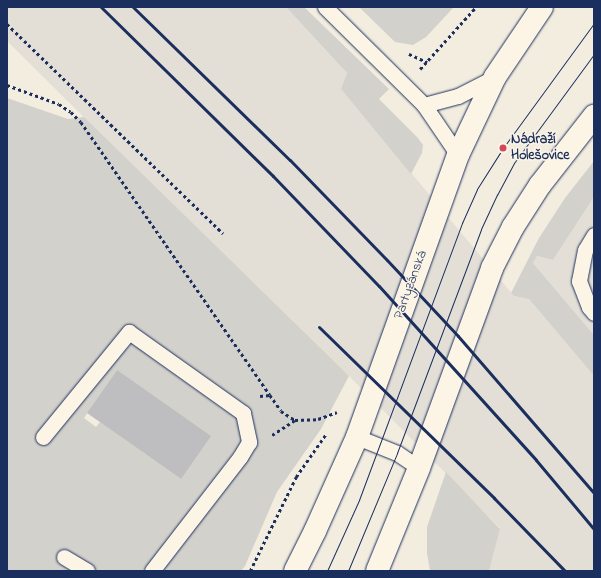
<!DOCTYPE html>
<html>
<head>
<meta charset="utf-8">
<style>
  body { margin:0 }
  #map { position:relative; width:601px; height:578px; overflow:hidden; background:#f3ede0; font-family:"Indie Flower",sans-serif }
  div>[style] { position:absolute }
  .built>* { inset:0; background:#e3dfd6 }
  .green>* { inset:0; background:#d3d1cc }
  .building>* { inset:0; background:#bebec0 }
  .path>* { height:2.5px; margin-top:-1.25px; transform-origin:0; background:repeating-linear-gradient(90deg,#1b2f5e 0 3px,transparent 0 6px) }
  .roads { filter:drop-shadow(0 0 1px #1b2f5e) drop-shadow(0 0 1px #1b2f5e) }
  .service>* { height:15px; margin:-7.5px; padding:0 7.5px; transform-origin:7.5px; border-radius:7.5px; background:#fcf5e5 }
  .secondary>* { height:22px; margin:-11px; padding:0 11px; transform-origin:11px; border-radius:11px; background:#fcf5e5 }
  .tram>* { height:1px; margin:-0.5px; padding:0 0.5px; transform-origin:0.5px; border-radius:0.5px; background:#1b2f5e }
  .rail>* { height:3px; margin:-1.5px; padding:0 1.5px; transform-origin:1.5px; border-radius:1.5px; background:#1b2f5e }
  .dots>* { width:11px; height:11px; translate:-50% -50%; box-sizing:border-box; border:2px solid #fcf5e5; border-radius:50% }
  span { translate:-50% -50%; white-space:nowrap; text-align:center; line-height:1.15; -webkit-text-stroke:3px #fcf5e5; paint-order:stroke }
  .poi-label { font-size:14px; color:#1b2f5e; font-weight:700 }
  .left { translate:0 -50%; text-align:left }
  .street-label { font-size:14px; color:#1b2f5e }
  .frame { position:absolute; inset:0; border:8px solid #1b2f5e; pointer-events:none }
</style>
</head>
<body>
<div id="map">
  <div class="built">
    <div style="clip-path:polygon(7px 7px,286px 7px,347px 73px,341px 89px,514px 296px,529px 299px,594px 376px,594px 571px,489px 571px,500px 528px,349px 376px,258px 290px,7px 41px)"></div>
    <div style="clip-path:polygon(594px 197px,594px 335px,533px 263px,536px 256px,553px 260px)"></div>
  </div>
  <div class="green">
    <div style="clip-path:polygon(286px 7px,304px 7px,389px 89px,379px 99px,418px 138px,423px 145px,422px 153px,411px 174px,341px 89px,347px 73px)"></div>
    <div style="clip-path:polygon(359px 7px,454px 7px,426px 37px,413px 45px,395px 42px)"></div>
    <div style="clip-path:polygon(evenodd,7px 98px,68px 119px,84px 117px,349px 376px,321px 429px,277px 492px,245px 566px,241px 571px,7px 571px,7px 98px,117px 370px,181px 479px,100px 422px,96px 427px,84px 418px,117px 370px)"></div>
    <div style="clip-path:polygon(594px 161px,594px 197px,553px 260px,537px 256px,533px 263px,594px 335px,594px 376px,529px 299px,514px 296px,511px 293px,539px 238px,565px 198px)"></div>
    <div style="clip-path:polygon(446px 472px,500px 529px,489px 571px,430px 571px,427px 553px,427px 527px)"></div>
  </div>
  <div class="building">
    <div style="clip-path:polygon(117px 370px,211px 436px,181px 479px,87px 413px)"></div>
  </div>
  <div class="path">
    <div style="left:7px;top:24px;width:301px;rotate:44.1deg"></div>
    <div style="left:409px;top:54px;width:20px;rotate:24deg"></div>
    <div style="left:420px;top:69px;width:84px;rotate:-47.9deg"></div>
    <div style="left:7px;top:85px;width:55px;rotate:20.1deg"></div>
    <div style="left:59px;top:104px;width:14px;rotate:34deg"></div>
    <div style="left:71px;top:112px;width:14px;rotate:45deg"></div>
    <div style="left:81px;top:122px;width:332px;rotate:55.3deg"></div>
    <div style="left:270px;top:395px;width:19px;rotate:55deg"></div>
    <div style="left:281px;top:411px;width:17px;rotate:33deg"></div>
    <div style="left:260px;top:396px;width:10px;rotate:-6deg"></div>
    <div style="left:272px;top:435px;width:27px;rotate:-33deg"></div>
    <div style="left:295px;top:420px;width:23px;rotate:-2deg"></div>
    <div style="left:318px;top:419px;width:20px;rotate:-20deg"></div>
    <div style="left:250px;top:571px;width:105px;rotate:-63.9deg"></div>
    <div style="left:296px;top:477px;width:52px;rotate:-55.1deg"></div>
  </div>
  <div class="roads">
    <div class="service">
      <div style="left:325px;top:7px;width:139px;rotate:44.7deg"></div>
      <div style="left:424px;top:105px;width:60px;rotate:55.8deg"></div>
      <div style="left:424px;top:105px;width:35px;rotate:-15deg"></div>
      <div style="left:458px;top:96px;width:42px;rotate:-27.2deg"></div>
      <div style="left:594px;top:235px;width:17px;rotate:121deg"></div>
      <div style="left:585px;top:250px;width:32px;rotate:101deg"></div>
      <div style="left:579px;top:281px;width:28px;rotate:69deg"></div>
      <div style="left:589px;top:307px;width:8px;rotate:50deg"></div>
      <div style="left:43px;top:437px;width:136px;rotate:-50.7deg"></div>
      <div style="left:129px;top:332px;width:140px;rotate:35.4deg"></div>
      <div style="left:243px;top:413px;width:30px;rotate:78deg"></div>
      <div style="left:249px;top:442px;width:17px;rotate:121deg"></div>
      <div style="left:240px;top:457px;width:144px;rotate:127.7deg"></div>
      <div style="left:357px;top:437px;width:43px;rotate:21.8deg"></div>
      <div style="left:397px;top:453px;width:27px;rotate:34deg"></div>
      <div style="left:64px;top:557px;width:27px;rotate:31deg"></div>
    </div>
    <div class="secondary">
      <div style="left:295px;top:571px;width:45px;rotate:-63.4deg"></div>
      <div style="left:315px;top:531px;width:103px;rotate:-65.9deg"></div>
      <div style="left:357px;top:437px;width:300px;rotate:-70.3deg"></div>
      <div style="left:458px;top:155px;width:86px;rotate:-64.6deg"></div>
      <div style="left:495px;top:77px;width:84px;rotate:-56.1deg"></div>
      <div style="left:377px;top:571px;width:111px;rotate:-67.8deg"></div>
      <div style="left:419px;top:468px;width:213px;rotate:-69.9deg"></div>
      <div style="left:492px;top:268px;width:46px;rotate:-62.9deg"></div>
      <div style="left:513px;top:227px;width:50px;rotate:-57.3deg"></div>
      <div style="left:540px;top:185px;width:88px;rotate:-52deg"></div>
    </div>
  </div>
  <div class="tram">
    <div style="left:327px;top:571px;width:78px;rotate:-65.7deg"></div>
    <div style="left:359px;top:500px;width:296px;rotate:-69.6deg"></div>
    <div style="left:462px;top:223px;width:37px;rotate:-66deg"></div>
    <div style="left:477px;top:189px;width:49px;rotate:-57.6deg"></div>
    <div style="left:503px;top:148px;width:155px;rotate:-53.9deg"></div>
    <div style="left:348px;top:571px;width:128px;rotate:-67.4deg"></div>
    <div style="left:397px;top:453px;width:239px;rotate:-69.4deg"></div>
    <div style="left:481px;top:229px;width:38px;rotate:-65deg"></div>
    <div style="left:497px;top:195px;width:36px;rotate:-62deg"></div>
    <div style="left:514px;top:163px;width:135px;rotate:-53.7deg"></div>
  </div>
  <div class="rail">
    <div style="left:101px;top:7px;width:241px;rotate:44.5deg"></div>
    <div style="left:273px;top:176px;width:153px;rotate:46.1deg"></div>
    <div style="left:379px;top:286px;width:234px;rotate:47.9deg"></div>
    <div style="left:536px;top:460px;width:90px;rotate:50deg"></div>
    <div style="left:133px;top:7px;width:219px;rotate:44.3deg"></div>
    <div style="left:290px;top:160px;width:139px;rotate:45.9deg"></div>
    <div style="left:387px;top:260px;width:104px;rotate:46.9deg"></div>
    <div style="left:458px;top:336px;width:208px;rotate:49.1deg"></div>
    <div style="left:319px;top:327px;width:245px;rotate:44.3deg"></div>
    <div style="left:494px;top:498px;width:102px;rotate:45.8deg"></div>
  </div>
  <div class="dots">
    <div style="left:503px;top:148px;background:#d1495b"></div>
  </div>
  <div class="poi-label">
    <span class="left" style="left:511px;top:148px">Nádraží<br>Holešovice</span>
  </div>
  <div class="street-label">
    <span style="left:411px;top:285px;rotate:-70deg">Partyzánská</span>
  </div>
  <div class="frame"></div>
</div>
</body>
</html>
